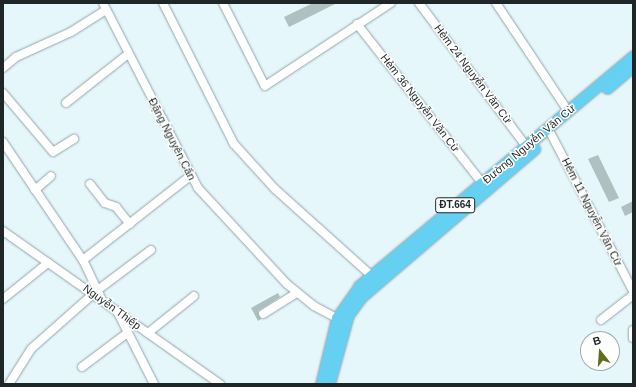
<!DOCTYPE html>
<html>
<head>
<meta charset="utf-8">
<style>
  body { margin:0 }
  #map { position:relative; width:636px; height:387px; overflow:hidden; background:#e5f7fb; font-family:Helvetica,sans-serif }
  div>[style] { position:absolute }
  .building>* { inset:0; background:#aec0bf }
  .roads { filter:drop-shadow(0 0 1px #94a5a9) drop-shadow(0 0 1px #94a5a9) }
  .minor>* { height:8px; margin:-4px; padding:0 4px; transform-origin:4px; border-radius:4px; background:#fff }
  .major>* { height:11px; margin:-5.5px; padding:0 5.5px; transform-origin:5.5px; border-radius:5.5px; background:#66d0f3 }
  span { translate:-50% -50%; white-space:nowrap; text-align:center; line-height:1.15; -webkit-text-stroke:3px #fff; paint-order:stroke }
  .shield-label span { padding:1px 3px; background:#fff; border:1px solid; border-radius:3px; -webkit-text-stroke-width:0 }
  .shield-label { font-size:10px; color:#1f2627; font-weight:700 }
  .street-label { font-size:11px; color:#1f2627 }
  .frame { position:absolute; inset:0; border:4px solid #1f2627; pointer-events:none }
  .north { position:absolute; left:580px; top:331px; width:40px; height:40px; box-sizing:border-box; background:#fff; border:1px solid #a5a8a9; border-radius:50%; rotate:343deg; font-size:11px; font-weight:700; line-height:16px; text-align:center; color:#1f2627 }
  .north::after { content:''; display:block; margin:auto; width:14px; height:18px; background:#626e17; clip-path:polygon(50% 0,100% 100%,50% 72%,0 100%) }
</style>
</head>
<body>
<div id="map">
  <div class="building">
    <div style="clip-path:polygon(313px 3px,337px 3px,289px 27px,284px 17px)"></div>
    <div style="clip-path:polygon(598px 155px,619px 198px,609px 202px,588px 159px)"></div>
    <div style="clip-path:polygon(633px 201px,633px 212px,625px 216px,621px 207px)"></div>
    <div style="clip-path:polygon(278px 293px,280px 297px,258px 311px,261px 319px,258px 321px,251px 308px)"></div>
  </div>
  <div class="roads">
    <div class="minor">
      <div style="left:103px;top:3px;width:208px;rotate:62.8deg"></div>
      <div style="left:198px;top:188px;width:131px;rotate:47.2deg"></div>
      <div style="left:287px;top:284px;width:35px;rotate:39deg"></div>
      <div style="left:314px;top:306px;width:26px;rotate:28deg"></div>
      <div style="left:163px;top:3px;width:158px;rotate:63.3deg"></div>
      <div style="left:234px;top:144px;width:61px;rotate:47.7deg"></div>
      <div style="left:275px;top:189px;width:129px;rotate:41.9deg"></div>
      <div style="left:223px;top:3px;width:93px;rotate:63.2deg"></div>
      <div style="left:265px;top:86px;width:151px;rotate:-33.4deg"></div>
      <div style="left:419px;top:3px;width:179px;rotate:53.2deg"></div>
      <div style="left:496px;top:3px;width:130px;rotate:56.3deg"></div>
      <div style="left:357px;top:24px;width:202px;rotate:51.8deg"></div>
      <div style="left:3px;top:68px;width:17px;rotate:-40deg"></div>
      <div style="left:16px;top:57px;width:60px;rotate:-24.4deg"></div>
      <div style="left:71px;top:32px;width:41px;rotate:-32.2deg"></div>
      <div style="left:3px;top:93px;width:77px;rotate:49.7deg"></div>
      <div style="left:53px;top:152px;width:25px;rotate:-32deg"></div>
      <div style="left:66px;top:103px;width:79px;rotate:-38.3deg"></div>
      <div style="left:551px;top:134px;width:177px;rotate:62.4deg"></div>
      <div style="left:3px;top:142px;width:143px;rotate:55.9deg"></div>
      <div style="left:83px;top:260px;width:44px;rotate:64.6deg"></div>
      <div style="left:90px;top:184px;width:24px;rotate:52deg"></div>
      <div style="left:105px;top:203px;width:12px;rotate:20deg"></div>
      <div style="left:116px;top:207px;width:22px;rotate:51deg"></div>
      <div style="left:35px;top:190px;width:21px;rotate:-41deg"></div>
      <div style="left:3px;top:231px;width:266px;rotate:35.2deg"></div>
      <div style="left:83px;top:260px;width:136px;rotate:-38.1deg"></div>
      <div style="left:99px;top:289px;width:65px;rotate:-36.9deg"></div>
      <div style="left:3px;top:299px;width:58px;rotate:-38.7deg"></div>
      <div style="left:117px;top:311px;width:82px;rotate:63.1deg"></div>
      <div style="left:263px;top:314px;width:39px;rotate:-32deg"></div>
      <div style="left:601px;top:320px;width:41px;rotate:-38deg"></div>
      <div style="left:633px;top:330px;width:8px;rotate:90deg"></div>
      <div style="left:148px;top:333px;width:59px;rotate:-38.8deg"></div>
      <div style="left:82px;top:367px;width:55px;rotate:-36.9deg"></div>
      <div style="left:9px;top:384px;width:41px;rotate:-57.8deg"></div>
      <div style="left:31px;top:349px;width:83px;rotate:-41.6deg"></div>
    </div>
    <div class="major">
      <div style="left:607px;top:88px;width:34px;rotate:-40deg"></div>
      <div style="left:321px;top:384px;width:68px;rotate:-76.4deg"></div>
      <div style="left:337px;top:318px;width:39px;rotate:-55deg"></div>
      <div style="left:359px;top:286px;width:358px;rotate:-40deg"></div>
      <div style="left:329px;top:384px;width:72px;rotate:-74.6deg"></div>
      <div style="left:348px;top:315px;width:22px;rotate:-54deg"></div>
      <div style="left:361px;top:297px;width:228px;rotate:-40.5deg"></div>
    </div>
  </div>
  <div class="shield-label">
    <span style="left:455px;top:205px">ĐT.664</span>
  </div>
  <div class="street-label">
    <span style="left:473px;top:74px;rotate:53deg">Hẻm 24 Nguyễn Văn Cừ</span>
    <span style="left:420px;top:103px;rotate:52deg">Hẻm 36 Nguyễn Văn Cừ</span>
    <span style="left:172px;top:139px;rotate:63deg">Đặng Nguyên Cẩn</span>
    <span style="left:529px;top:144px;rotate:-40deg">Đường Nguyễn Văn Cừ</span>
    <span style="left:592px;top:212px;rotate:63deg">Hẻm 11 Nguyễn Văn Cừ</span>
    <span style="left:112px;top:307px;rotate:36deg">Nguyễn Thiếp</span>
  </div>
  <div class="frame"></div>
  <div class="north">B</div>
</div>
</body>
</html>
